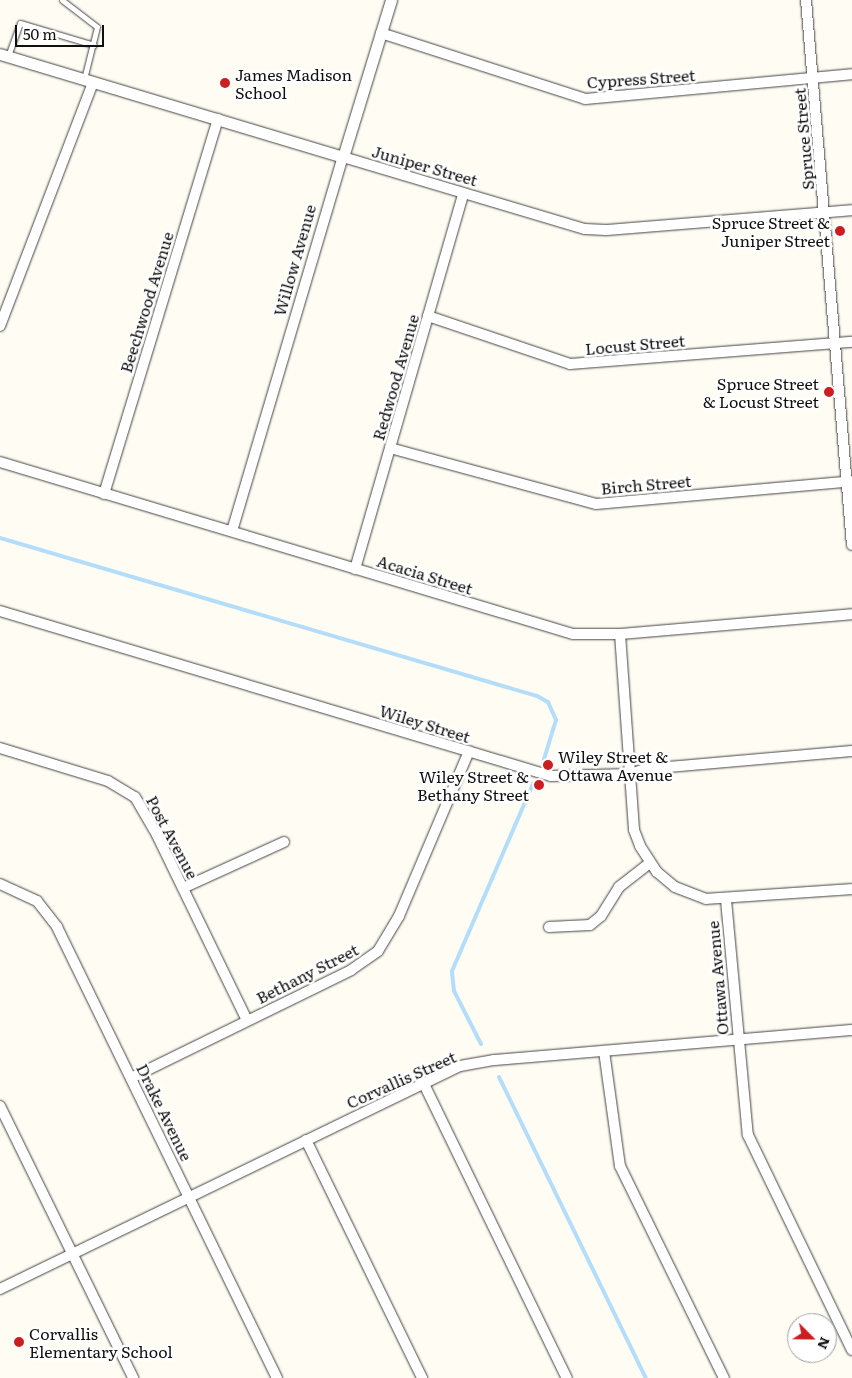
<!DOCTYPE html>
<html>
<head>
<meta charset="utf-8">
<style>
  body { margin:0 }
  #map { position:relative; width:852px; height:1378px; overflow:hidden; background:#fffdf3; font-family:Literata,serif }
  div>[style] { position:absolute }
  .stream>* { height:4px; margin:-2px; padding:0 2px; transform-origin:2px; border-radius:2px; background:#b4ddfa }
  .roads { filter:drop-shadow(0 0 1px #434343) drop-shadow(0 0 1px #434343) }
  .service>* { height:5px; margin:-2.5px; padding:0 2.5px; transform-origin:2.5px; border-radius:2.5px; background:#fff }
  .minor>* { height:10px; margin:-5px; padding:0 5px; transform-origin:5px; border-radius:5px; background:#fff }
  .tertiary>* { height:11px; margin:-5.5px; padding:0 5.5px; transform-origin:5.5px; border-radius:5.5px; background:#fff }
  .dots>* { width:14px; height:14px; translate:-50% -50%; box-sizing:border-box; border:2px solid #fff; border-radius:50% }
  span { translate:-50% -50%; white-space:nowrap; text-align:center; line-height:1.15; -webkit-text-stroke:5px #fff; paint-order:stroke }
  .poi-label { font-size:16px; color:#101010 }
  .left { translate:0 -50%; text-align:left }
  .right { translate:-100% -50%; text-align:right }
  .street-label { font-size:16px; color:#101010 }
  .north { position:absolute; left:787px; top:1313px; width:50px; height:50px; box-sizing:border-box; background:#fff; border:1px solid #9f9f9f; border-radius:50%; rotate:113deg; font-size:14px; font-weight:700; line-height:20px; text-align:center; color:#101010 }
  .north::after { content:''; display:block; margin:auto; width:18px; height:22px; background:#ca1e20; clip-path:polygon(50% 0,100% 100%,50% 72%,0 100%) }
  .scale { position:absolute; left:15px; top:25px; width:89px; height:22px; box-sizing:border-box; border:2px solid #101010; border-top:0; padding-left:6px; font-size:15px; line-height:18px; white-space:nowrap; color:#101010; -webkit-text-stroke:4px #fff; paint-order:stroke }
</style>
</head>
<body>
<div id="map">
  <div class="stream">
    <div style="left:0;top:538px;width:560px;rotate:16.4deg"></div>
    <div style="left:537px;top:696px;width:13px;rotate:29deg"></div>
    <div style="left:548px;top:702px;width:20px;rotate:66deg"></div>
    <div style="left:556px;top:720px;width:41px;rotate:107.1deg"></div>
    <div style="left:481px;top:1044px;width:59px;rotate:-117deg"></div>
    <div style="left:454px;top:991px;width:20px;rotate:-96deg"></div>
    <div style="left:452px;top:971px;width:204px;rotate:-66.6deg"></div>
    <div style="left:499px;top:1077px;width:335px;rotate:64deg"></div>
  </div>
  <div class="roads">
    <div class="service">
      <div style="left:62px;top:0;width:44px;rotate:37.6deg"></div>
      <div style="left:97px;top:27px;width:54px;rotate:104deg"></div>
      <div style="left:8px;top:56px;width:35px;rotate:-70deg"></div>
      <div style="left:20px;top:23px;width:77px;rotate:16.6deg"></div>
    </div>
    <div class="minor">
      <div style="left:806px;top:0;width:547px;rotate:85.18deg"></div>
      <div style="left:381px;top:33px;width:214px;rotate:17.9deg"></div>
      <div style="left:585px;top:99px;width:268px;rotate:-5.3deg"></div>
      <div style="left:428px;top:316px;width:150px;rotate:18.7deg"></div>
      <div style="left:570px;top:364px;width:283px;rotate:-4.5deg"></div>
      <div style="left:0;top:326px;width:261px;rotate:-69.1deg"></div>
      <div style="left:390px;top:448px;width:213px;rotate:15.2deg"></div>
      <div style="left:596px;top:504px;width:257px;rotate:-5.1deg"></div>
      <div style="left:0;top:462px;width:598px;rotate:16.71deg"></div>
      <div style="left:573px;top:634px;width:47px"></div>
      <div style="left:620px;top:634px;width:233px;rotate:-4.9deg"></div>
      <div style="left:104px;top:494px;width:392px;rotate:-73.1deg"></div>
      <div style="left:232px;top:531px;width:390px;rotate:-73.5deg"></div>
      <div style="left:343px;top:157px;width:252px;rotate:16.6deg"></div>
      <div style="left:585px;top:229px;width:21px;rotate:3deg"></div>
      <div style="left:606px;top:230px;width:247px;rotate:-4.6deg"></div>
      <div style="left:355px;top:569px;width:390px;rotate:-73.9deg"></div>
      <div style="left:0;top:611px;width:575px;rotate:16.67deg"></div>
      <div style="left:551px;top:776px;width:79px;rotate:-1.5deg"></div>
      <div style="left:630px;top:774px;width:16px;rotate:-18deg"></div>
      <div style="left:645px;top:769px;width:208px;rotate:-5deg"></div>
      <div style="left:620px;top:634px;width:196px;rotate:85.9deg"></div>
      <div style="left:634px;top:830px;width:17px;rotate:69deg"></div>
      <div style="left:640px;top:846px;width:31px;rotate:57deg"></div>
      <div style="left:657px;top:872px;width:23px;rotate:40deg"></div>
      <div style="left:675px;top:887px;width:33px;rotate:21deg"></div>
      <div style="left:706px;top:899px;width:146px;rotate:-3.9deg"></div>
      <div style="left:0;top:748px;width:113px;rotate:17deg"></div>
      <div style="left:108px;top:781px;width:31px;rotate:31deg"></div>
      <div style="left:135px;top:797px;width:44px;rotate:59.9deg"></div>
      <div style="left:157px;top:835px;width:206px;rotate:64.1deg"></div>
      <div style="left:0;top:884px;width:41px;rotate:24.7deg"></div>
      <div style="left:37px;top:901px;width:33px;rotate:52deg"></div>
      <div style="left:57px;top:927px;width:502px;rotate:64deg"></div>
      <div style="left:183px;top:888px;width:111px;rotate:-24.5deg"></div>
      <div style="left:726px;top:900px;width:236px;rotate:84.7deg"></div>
      <div style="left:748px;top:1135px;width:239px;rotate:64.2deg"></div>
      <div style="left:549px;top:927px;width:41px;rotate:-2.8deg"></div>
      <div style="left:590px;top:925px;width:14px;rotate:-39deg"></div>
      <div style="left:601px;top:916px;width:34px;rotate:-58deg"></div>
      <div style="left:619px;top:887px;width:39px;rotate:-38deg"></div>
      <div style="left:604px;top:1051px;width:116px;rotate:82.1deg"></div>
      <div style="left:620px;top:1166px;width:236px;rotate:63.9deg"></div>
      <div style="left:131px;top:1078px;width:245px;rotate:-26.1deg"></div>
      <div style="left:351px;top:970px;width:33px;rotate:-35deg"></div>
      <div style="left:378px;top:951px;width:41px;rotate:-59deg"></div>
      <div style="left:399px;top:916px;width:179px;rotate:-67deg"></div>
      <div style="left:423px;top:1082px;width:329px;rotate:64.1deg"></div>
      <div style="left:0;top:1106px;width:303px;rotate:63.9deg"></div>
      <div style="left:306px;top:1140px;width:265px;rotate:64deg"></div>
      <div style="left:0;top:1289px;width:511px;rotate:-25.86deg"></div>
      <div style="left:460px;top:1066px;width:35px;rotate:-10deg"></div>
      <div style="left:494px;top:1060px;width:359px;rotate:-4.8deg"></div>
    </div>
    <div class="tertiary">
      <div style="left:0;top:54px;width:358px;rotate:16.7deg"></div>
      <div style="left:343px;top:157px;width:164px;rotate:-73deg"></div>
    </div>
  </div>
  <div class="dots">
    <div style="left:225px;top:83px;background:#ca1e20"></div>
    <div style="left:840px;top:231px;background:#ca1e20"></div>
    <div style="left:829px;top:392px;background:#ca1e20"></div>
    <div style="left:548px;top:765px;background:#ca1e20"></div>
    <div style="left:539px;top:785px;background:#ca1e20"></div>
    <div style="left:19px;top:1342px;background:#ca1e20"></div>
  </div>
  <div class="poi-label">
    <span class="left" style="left:235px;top:83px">James Madison<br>School</span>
    <span class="right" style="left:830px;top:231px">Spruce Street &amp;<br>Juniper Street</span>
    <span class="right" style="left:819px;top:392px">Spruce Street<br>&amp; Locust Street</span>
    <span class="left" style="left:558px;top:765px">Wiley Street &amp;<br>Ottawa Avenue</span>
    <span class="right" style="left:529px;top:785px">Wiley Street &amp;<br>Bethany Street</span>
    <span class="left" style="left:29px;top:1342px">Corvallis<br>Elementary School</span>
  </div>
  <div class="street-label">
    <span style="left:641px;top:78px;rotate:-4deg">Cypress Street</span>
    <span style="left:803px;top:139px;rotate:-95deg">Spruce Street</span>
    <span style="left:425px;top:165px;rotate:16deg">Juniper Street</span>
    <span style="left:294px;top:260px;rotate:-74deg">Willow Avenue</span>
    <span style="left:146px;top:302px;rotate:-73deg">Beechwood Avenue</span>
    <span style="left:635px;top:344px;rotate:-5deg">Locust Street</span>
    <span style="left:395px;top:377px;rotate:-74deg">Redwood Avenue</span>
    <span style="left:646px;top:484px;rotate:-5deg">Birch Street</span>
    <span style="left:425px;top:574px;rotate:17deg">Acacia Street</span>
    <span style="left:425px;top:723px;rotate:17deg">Wiley Street</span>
    <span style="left:173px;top:837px;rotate:62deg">Post Avenue</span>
    <span style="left:307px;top:973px;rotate:-27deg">Bethany Street</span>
    <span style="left:717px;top:978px;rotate:-95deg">Ottawa Avenue</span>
    <span style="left:401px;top:1079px;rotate:-24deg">Corvallis Street</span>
    <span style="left:165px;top:1112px;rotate:64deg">Drake Avenue</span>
  </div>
  <div class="north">N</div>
  <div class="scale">50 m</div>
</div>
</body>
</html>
